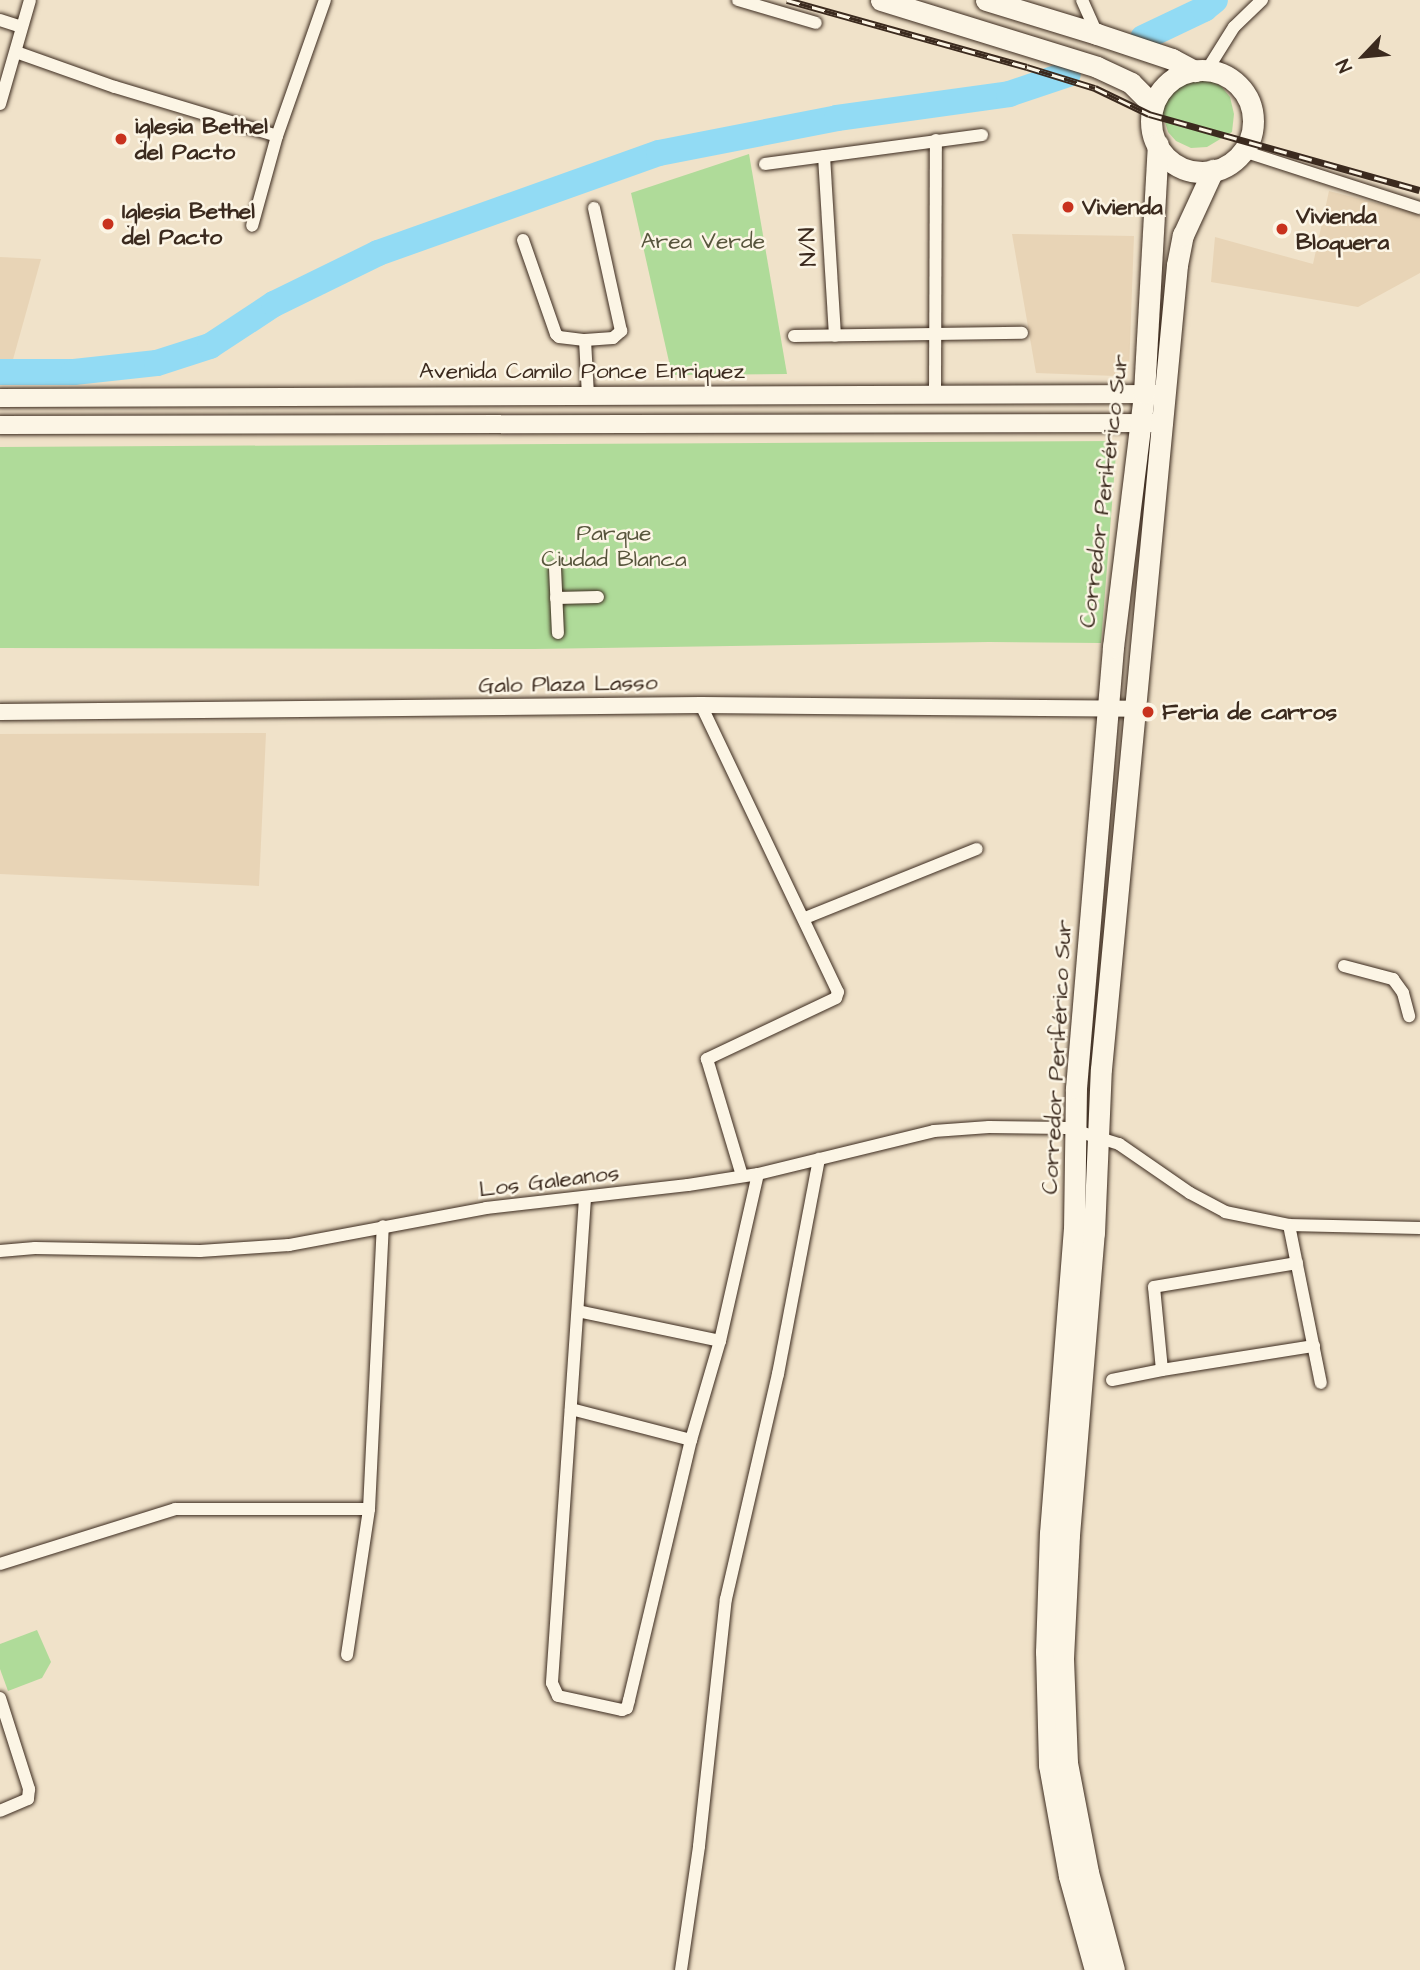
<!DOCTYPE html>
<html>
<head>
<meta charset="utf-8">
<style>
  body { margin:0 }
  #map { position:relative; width:1420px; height:1970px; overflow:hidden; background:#f0e2c9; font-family:"Architects Daughter",sans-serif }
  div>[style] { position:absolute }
  .built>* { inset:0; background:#e8d4b6 }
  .green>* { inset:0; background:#afdb99 }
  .river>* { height:26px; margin:-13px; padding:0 13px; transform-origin:13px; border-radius:13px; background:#92dbf4 }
  .roads { filter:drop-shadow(0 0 2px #3b2a1e) drop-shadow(0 0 2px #3b2a1e) }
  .minor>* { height:12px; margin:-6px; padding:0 6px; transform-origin:6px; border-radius:6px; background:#fcf5e5 }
  .tertiary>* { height:16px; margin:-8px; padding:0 8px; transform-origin:8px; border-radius:8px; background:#fcf5e5 }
  .secondary>* { height:18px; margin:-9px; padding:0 9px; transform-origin:9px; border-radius:9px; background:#fcf5e5 }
  .primary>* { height:21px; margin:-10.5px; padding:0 10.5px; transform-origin:10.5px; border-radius:10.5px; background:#fcf5e5 }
  .primary>.ring { margin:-10.5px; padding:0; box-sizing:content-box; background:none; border:21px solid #fcf5e5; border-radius:50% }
  .rail>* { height:7px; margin-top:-3.5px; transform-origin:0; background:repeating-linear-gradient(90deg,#fcf5e5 0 13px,#3b2a1e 0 26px); box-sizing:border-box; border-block:2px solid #3b2a1e }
  .dots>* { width:19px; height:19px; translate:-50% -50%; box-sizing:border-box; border:4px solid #fcf5e5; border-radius:50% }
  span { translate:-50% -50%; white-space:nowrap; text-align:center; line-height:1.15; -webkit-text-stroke:5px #fcf5e5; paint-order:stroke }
  .poi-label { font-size:23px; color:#3b2a1e; font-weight:700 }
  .left { translate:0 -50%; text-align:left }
  .park-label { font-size:23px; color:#58563d }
  .street-label { font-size:23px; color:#3b2a1e }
  .north { position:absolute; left:1329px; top:21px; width:70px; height:70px; -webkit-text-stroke:5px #fcf5e5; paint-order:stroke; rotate:244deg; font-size:19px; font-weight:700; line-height:28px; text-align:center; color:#3b2a1e }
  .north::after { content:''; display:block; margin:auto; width:24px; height:32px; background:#3b2a1e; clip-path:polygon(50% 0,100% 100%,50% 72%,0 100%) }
</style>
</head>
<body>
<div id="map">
  <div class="built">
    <div style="clip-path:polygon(1329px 191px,1420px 214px,1420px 273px,1358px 307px,1211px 282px,1215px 237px,1313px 264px)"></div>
    <div style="clip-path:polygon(1012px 234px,1134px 236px,1129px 370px,1114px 370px,1116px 376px,1036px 373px)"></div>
    <div style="clip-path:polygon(0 257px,41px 259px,7px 381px,0 381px)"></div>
    <div style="clip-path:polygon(266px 733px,259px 886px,0 874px,0 734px)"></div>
  </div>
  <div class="green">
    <div style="clip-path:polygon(1207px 79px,1221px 86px,1230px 97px,1234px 114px,1232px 132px,1207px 147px,1191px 148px,1176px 141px,1168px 132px,1161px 108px,1164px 98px,1173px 89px,1188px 81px)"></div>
    <div style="clip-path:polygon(749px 154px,787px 374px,672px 375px,631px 193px)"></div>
    <div style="clip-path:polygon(1117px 441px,1101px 643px,989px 642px,534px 649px,0 648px,0 447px)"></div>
    <div style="clip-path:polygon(37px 1630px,51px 1662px,42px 1678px,8px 1691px,0 1669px,0 1644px)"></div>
  </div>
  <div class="river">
    <div style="left:1143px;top:38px;width:68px;rotate:-25.4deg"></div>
    <div style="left:1204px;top:9px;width:14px;rotate:-39deg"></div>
    <div style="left:0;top:372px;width:74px"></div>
    <div style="left:74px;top:372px;width:83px;rotate:-6.2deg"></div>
    <div style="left:157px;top:363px;width:56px;rotate:-17.8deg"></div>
    <div style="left:210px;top:346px;width:77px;rotate:-33.3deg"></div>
    <div style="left:274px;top:304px;width:116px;rotate:-26.1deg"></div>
    <div style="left:378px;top:253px;width:298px;rotate:-19.6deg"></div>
    <div style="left:659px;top:153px;width:181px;rotate:-11.1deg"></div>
    <div style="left:837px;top:118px;width:174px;rotate:-7.9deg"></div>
    <div style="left:1009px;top:94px;width:62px;rotate:-18.7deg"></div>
  </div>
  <div class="roads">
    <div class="minor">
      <div style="left:738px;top:0;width:81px;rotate:16.4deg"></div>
      <div style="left:1082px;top:0;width:37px;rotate:66deg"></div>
      <div style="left:0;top:20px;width:22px;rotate:18deg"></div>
      <div style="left:16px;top:52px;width:105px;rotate:19.5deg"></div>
      <div style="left:115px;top:87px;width:169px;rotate:16.8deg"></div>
      <div style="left:277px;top:136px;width:93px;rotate:105.5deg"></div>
      <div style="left:1207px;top:70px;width:51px;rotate:-57.9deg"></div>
      <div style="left:1234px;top:27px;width:39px;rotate:-44deg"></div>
      <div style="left:0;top:104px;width:108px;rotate:-73.9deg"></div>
      <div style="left:277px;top:136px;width:144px;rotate:-70.6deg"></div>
      <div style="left:1243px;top:151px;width:186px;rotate:17.9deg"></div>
      <div style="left:824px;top:156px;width:180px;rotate:86.5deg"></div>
      <div style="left:765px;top:164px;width:219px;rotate:-7.6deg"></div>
      <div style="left:523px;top:240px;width:100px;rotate:70.7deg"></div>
      <div style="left:556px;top:334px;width:4px;rotate:45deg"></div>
      <div style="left:559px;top:337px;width:26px;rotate:7deg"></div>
      <div style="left:585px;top:340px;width:55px;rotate:86.9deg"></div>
      <div style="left:794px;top:336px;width:228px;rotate:-0.8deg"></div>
      <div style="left:585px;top:340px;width:28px;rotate:-4deg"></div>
      <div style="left:613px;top:338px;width:11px;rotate:-41deg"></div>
      <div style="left:621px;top:331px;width:126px;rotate:-102.4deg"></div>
      <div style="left:935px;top:394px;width:254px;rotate:-89.8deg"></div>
      <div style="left:555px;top:568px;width:65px;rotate:87.4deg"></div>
      <div style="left:556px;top:598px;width:42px;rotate:-1.4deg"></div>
      <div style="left:701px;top:705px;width:318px;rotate:64.5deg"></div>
      <div style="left:838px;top:992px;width:6px;rotate:108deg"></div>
      <div style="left:836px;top:998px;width:143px;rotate:154.7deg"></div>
      <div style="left:707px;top:1059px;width:122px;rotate:73.3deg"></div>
      <div style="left:805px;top:918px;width:185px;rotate:-21.9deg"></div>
      <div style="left:1344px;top:966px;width:51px;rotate:14.9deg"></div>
      <div style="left:1393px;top:979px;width:17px;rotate:54deg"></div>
      <div style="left:1403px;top:993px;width:24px;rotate:75deg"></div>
      <div style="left:585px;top:1198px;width:486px;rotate:93.9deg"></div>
      <div style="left:552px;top:1683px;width:14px;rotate:65deg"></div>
      <div style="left:558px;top:1696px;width:66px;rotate:12.3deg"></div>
      <div style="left:622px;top:1710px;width:5px;rotate:-22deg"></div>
      <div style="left:627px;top:1708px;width:8px;rotate:-76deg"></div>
      <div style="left:629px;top:1700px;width:267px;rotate:-76.6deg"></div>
      <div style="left:691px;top:1440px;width:103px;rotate:-73.7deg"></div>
      <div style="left:720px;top:1341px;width:171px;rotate:-77.2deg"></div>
      <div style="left:1289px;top:1225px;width:161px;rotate:78.6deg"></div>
      <div style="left:0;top:1251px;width:35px;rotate:-5deg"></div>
      <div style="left:35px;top:1248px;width:165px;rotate:1deg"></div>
      <div style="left:200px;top:1251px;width:89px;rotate:-3.9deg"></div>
      <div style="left:289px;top:1245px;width:200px;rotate:-10.6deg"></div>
      <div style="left:486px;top:1208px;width:203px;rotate:-6.5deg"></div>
      <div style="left:688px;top:1185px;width:71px;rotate:-8.9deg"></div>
      <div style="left:758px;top:1174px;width:181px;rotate:-13.7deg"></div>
      <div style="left:934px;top:1131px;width:55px;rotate:-4.2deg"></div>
      <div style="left:989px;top:1127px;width:78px;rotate:0.7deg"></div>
      <div style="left:1067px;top:1128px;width:54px;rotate:17.1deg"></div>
      <div style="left:1119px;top:1144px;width:86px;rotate:34.6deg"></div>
      <div style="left:1190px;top:1193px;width:40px;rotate:28deg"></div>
      <div style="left:1225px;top:1212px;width:65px;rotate:11.5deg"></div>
      <div style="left:1289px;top:1225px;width:131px;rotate:1.3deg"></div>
      <div style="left:1297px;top:1263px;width:145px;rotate:170.5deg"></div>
      <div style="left:1154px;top:1287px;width:83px;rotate:84.5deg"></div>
      <div style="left:1162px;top:1370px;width:154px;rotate:-9deg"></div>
      <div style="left:578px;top:1311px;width:145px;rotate:11.9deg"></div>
      <div style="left:1112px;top:1380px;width:51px;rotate:-11.3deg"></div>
      <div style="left:571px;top:1409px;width:124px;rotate:14.5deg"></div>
      <div style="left:0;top:1564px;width:183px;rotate:-17.4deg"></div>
      <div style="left:175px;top:1509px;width:194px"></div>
      <div style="left:347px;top:1655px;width:148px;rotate:-81.4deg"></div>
      <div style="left:369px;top:1509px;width:283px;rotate:-87.2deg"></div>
      <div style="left:0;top:1698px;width:96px;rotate:72.3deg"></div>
      <div style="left:29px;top:1789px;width:10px;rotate:96deg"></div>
      <div style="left:28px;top:1799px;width:30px;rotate:157deg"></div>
      <div style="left:681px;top:1970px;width:125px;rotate:-81.7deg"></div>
      <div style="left:699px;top:1846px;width:248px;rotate:-83.8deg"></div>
      <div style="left:726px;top:1599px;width:231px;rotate:-77deg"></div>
      <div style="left:778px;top:1374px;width:219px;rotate:-79.2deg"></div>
    </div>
    <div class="tertiary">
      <div style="left:0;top:712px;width:701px;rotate:-0.57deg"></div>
      <div style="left:701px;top:705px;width:435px;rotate:0.5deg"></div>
    </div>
    <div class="secondary">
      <div style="left:0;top:398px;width:1158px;rotate:-0.2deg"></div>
      <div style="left:0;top:425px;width:1164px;rotate:-0.1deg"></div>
    </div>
    <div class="primary">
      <div style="left:881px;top:0;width:226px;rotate:17.2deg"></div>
      <div style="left:1097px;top:67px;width:38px;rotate:25deg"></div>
      <div style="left:1131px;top:83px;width:30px;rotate:45deg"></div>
      <div style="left:986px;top:0;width:116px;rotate:17deg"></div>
      <div style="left:1097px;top:34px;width:79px;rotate:18.4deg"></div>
      <div style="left:1172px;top:59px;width:26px;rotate:28deg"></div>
      <div class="ring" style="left:1151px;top:70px;width:81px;height:81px"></div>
      <div style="left:1095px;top:1970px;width:98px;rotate:-105.5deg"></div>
      <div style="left:1069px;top:1876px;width:113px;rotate:-100.2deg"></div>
      <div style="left:1049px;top:1765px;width:113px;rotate:-91.5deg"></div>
      <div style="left:1046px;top:1652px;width:119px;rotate:-88.1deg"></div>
      <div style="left:1050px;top:1533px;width:304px;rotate:-85.5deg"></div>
      <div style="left:1074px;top:1230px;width:142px;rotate:-89.2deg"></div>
      <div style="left:1076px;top:1088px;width:443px;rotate:-85.2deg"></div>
      <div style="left:1113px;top:647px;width:256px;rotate:-83deg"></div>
      <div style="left:1144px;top:393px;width:249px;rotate:-86.8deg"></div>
      <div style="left:1114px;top:1970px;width:101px;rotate:-104.9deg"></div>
      <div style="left:1088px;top:1872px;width:111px;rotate:-100.9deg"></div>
      <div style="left:1067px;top:1763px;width:105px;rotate:-92.2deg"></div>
      <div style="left:1063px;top:1658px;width:123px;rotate:-87.2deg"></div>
      <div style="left:1069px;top:1535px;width:303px;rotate:-85.3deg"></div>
      <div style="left:1094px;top:1233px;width:164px;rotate:-87.6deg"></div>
      <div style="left:1101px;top:1069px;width:808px;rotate:-84.6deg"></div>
      <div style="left:1177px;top:265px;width:31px;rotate:-79deg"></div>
      <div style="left:1183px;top:235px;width:72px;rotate:-65.2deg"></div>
    </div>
  </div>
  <div class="rail">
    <div style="left:787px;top:0;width:249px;rotate:15.6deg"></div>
    <div style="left:1027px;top:67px;width:71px;rotate:17.2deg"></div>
    <div style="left:1095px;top:88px;width:60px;rotate:25.7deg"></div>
    <div style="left:1149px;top:114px;width:281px;rotate:15.7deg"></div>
  </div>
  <div class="dots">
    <div style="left:121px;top:139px;background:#c8321e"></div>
    <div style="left:1068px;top:207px;background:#c8321e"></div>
    <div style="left:108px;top:224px;background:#c8321e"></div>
    <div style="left:1282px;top:229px;background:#c8321e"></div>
    <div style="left:1148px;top:712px;background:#c8321e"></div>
  </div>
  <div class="poi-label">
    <span class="left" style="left:135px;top:139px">iglesia Bethel<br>del Pacto</span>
    <span class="left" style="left:1082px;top:207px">Vivienda</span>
    <span class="left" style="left:122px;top:224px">Iglesia Bethel<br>del Pacto</span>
    <span class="left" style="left:1296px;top:229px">Vivienda<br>Bloquera</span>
    <span class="left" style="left:1162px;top:712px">Feria de carros</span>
  </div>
  <div class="park-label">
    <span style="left:703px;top:241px">Area Verde</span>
    <span style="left:614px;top:546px">Parque<br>Ciudad Blanca</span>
  </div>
  <div class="street-label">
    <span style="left:808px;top:247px;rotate:-93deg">N/N</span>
    <span style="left:582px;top:371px">Avenida Camilo Ponce Enriquez</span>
    <span style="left:1104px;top:491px;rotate:-83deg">Corredor Periférico Sur</span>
    <span style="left:568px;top:684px;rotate:-1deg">Galo Plaza Lasso</span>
    <span style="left:1057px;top:1057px;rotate:-87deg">Corredor Periférico Sur</span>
    <span style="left:549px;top:1181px;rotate:-7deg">Los Galeanos</span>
  </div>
  <div class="north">N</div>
</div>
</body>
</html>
